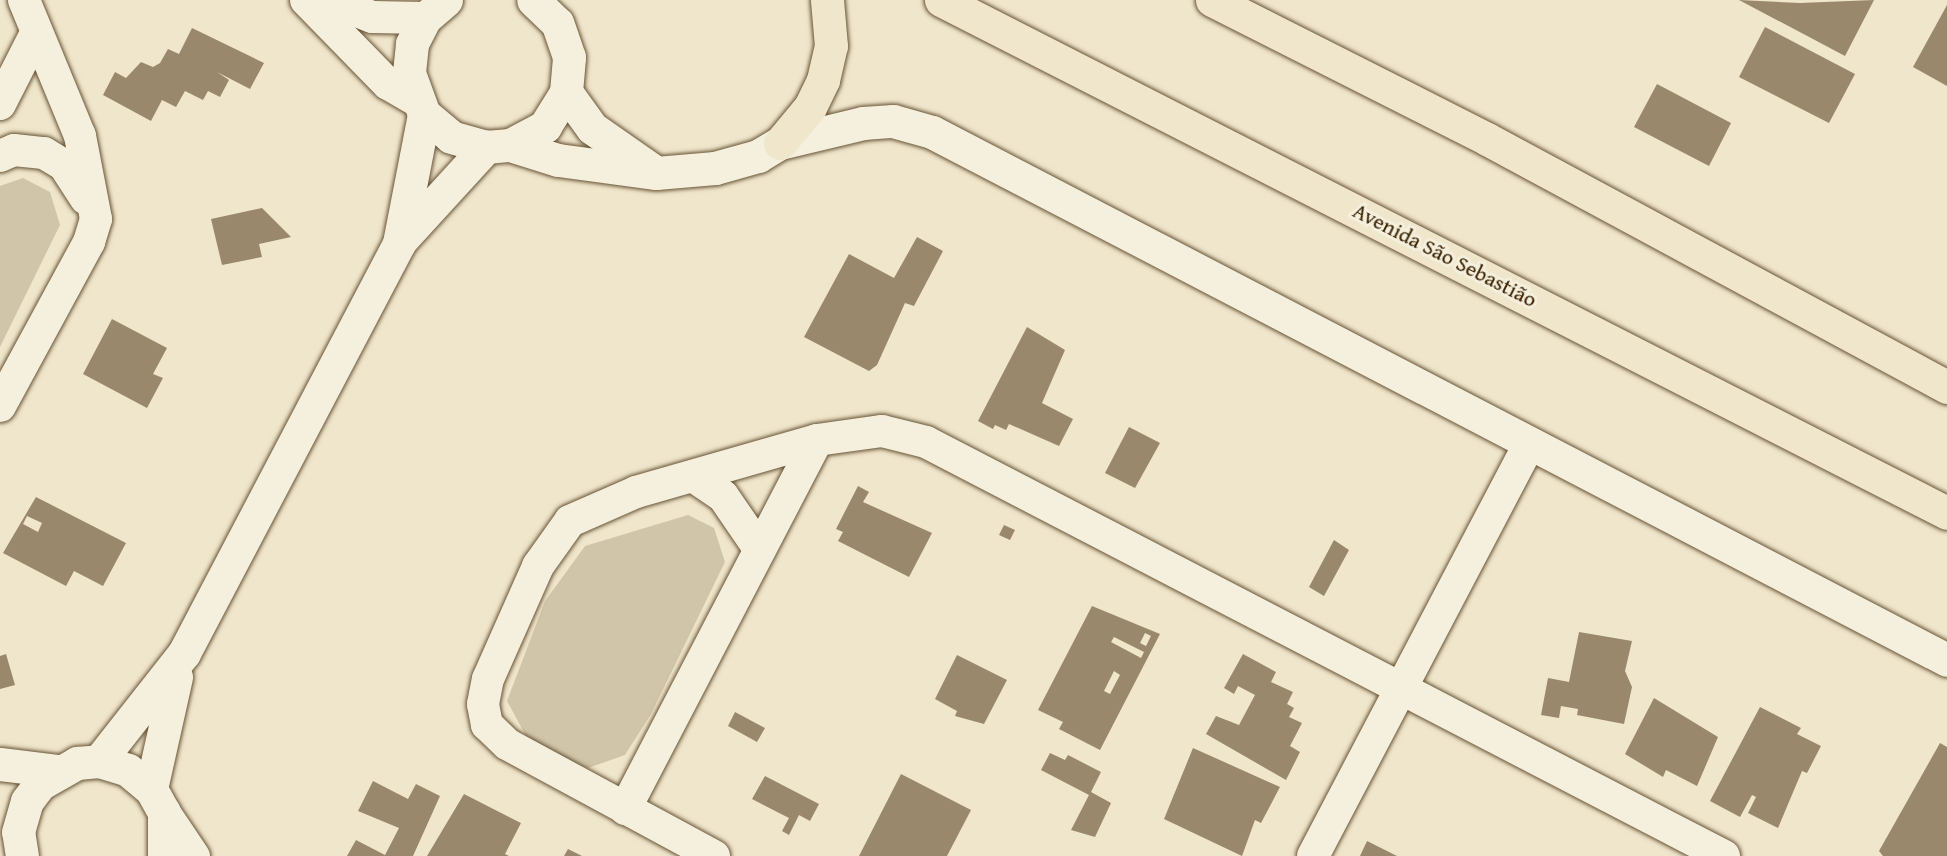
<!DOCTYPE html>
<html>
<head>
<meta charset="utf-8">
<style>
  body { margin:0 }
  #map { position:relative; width:1947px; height:856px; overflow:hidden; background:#f0e6cc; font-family:"Gentium Book Plus",serif }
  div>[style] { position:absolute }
  .green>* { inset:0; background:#d1c5a9 }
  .building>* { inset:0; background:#99886b }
  .roads { filter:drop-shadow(0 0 2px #685334) drop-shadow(0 0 2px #685334) }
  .minor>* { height:32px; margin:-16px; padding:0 16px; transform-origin:16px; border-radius:16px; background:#f5efde }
  .tertiary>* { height:33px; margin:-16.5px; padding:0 16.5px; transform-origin:16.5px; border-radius:16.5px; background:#f5efde }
  .primary>* { height:33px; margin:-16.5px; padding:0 16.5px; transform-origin:16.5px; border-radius:16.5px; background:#f0e6cc }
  span { translate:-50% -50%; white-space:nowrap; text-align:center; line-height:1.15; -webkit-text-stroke:6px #f5efde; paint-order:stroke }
  .street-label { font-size:22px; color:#3a2201 }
</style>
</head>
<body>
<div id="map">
  <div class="green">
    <div style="clip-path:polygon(23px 178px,50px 192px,60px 225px,0 347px,0 186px)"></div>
    <div style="clip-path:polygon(688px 515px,714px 528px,725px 562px,651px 714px,625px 755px,588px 768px,551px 756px,527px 738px,507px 701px,545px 601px,585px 546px)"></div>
  </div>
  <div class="building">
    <div style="clip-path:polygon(1739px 0,1800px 3px,1874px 0,1845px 56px)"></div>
    <div style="clip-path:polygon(1947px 5px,1947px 86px,1913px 67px)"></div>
    <div style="clip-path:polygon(1765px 27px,1855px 74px,1829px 123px,1739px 77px)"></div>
    <div style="clip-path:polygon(192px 28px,264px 63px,250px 89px,217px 72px,229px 80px,220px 97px,208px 91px,203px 100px,185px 91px,176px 107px,162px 100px,151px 121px,103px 95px,115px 72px,126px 78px,141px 62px,153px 67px,160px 63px,168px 49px,179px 54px)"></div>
    <div style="clip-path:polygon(1657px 84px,1731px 123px,1709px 166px,1634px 127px)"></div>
    <div style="clip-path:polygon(262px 208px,291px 237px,259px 244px,262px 257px,222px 265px,211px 219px)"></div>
    <div style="clip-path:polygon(917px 237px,943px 251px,914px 306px,905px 303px,877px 365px,869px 371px,804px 337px,849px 254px,894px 278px)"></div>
    <div style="clip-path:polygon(112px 319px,167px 348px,153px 374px,163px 378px,147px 408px,83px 374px)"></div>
    <div style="clip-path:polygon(1027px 327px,1065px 350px,1042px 403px,1073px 419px,1059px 446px,1009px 424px,1006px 430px,995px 425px,993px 429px,978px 421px)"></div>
    <div style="clip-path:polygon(1129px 427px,1160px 443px,1135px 488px,1105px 473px)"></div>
    <div style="clip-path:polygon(858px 486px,869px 492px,863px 502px,932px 533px,909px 577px,838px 541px,843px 532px,836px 529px)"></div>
    <div style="clip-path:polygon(evenodd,36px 497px,126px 543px,103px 586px,74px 571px,66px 586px,3px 553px,36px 497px,27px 516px,42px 523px,38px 532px,23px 524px,27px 516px)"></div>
    <div style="clip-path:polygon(1004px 525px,1015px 530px,1010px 540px,999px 535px)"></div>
    <div style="clip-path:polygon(1334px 540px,1349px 550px,1324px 596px,1309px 587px)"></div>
    <div style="clip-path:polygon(evenodd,1092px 606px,1160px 634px,1100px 750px,1059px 729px,1063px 722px,1038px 710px,1092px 606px,1145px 633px,1151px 636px,1146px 646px,1140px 643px,1145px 633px,1092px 606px,1114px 637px,1144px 652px,1141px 658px,1111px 642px,1114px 637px,1092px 606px,1114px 671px,1120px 675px,1110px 694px,1104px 691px,1114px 671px)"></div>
    <div style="clip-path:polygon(1579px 632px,1632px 641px,1625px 671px,1632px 687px,1624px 724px,1577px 715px,1578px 709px,1561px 706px,1559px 718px,1541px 715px,1548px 678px,1569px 682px)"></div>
    <div style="clip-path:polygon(6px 654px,15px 685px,0 689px,0 656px)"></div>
    <div style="clip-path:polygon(1243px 654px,1276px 672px,1271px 682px,1293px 692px,1287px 704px,1294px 708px,1289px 717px,1302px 723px,1290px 746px,1300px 752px,1286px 780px,1206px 734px,1216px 716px,1239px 725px,1255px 695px,1238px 686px,1234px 694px,1224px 688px)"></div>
    <div style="clip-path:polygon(957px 655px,1007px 680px,984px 724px,955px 716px,957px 711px,935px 699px)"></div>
    <div style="clip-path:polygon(1654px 698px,1718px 737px,1697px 786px,1666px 770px,1663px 777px,1625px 754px)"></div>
    <div style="clip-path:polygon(1760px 707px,1801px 728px,1797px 734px,1821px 746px,1807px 773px,1802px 771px,1778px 828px,1748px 813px,1756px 797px,1752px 795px,1740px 817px,1710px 801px)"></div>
    <div style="clip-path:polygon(735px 712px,765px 728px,757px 742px,728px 726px)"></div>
    <div style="clip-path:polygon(1940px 743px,1947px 747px,1947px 856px,1883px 856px,1879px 851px)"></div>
    <div style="clip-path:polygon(1193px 748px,1280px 787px,1261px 823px,1255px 820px,1242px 856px,1164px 819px)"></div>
    <div style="clip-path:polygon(1050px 753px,1065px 760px,1068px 755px,1101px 772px,1091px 792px,1111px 803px,1095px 837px,1071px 830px,1089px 795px,1041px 770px)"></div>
    <div style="clip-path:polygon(901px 774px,971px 810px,947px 856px,859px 856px)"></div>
    <div style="clip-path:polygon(765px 776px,819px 804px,810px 821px,799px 815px,789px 835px,782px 831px,789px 818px,752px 799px)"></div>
    <div style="clip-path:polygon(373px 781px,408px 799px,416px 784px,440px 796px,413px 856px,347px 856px,356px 840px,385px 855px,399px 828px,358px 811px)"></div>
    <div style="clip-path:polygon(464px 794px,521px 823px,505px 854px,509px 856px,427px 856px)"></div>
    <div style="clip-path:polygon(1367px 841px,1397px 856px,1360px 856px)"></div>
    <div style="clip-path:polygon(568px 849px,582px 856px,564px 856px)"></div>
  </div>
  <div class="roads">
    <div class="minor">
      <div style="left:306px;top:0;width:117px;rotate:45.7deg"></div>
      <div style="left:388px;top:84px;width:34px;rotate:30deg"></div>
      <div style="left:329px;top:0;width:46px;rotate:21.6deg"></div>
      <div style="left:372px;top:17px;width:53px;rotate:1.1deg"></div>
      <div style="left:0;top:104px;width:80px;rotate:-63.1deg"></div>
      <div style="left:0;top:156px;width:15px;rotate:-23deg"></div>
      <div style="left:14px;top:150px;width:30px;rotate:6deg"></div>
      <div style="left:44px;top:153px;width:23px;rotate:31deg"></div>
      <div style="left:64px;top:165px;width:40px;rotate:57.1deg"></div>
      <div style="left:0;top:406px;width:187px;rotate:-61.5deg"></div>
      <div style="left:89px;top:242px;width:24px;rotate:-73deg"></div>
      <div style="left:96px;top:219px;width:85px;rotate:-100.9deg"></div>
      <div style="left:80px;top:136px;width:147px;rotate:-112.4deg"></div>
      <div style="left:693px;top:476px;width:36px;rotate:34deg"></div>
      <div style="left:723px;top:496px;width:65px;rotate:55.6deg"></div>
      <div style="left:625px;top:809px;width:416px;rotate:-62.5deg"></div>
      <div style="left:714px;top:856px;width:235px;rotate:-151.6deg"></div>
      <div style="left:507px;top:744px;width:28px;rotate:-136deg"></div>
      <div style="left:487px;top:725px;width:21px;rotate:-101deg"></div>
      <div style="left:483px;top:704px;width:25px;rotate:-79deg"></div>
      <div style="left:488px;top:679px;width:124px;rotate:-66.1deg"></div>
      <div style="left:538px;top:566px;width:55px;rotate:-54.6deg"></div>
      <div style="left:570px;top:521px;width:72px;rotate:-23.7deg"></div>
      <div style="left:636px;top:492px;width:188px;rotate:-16deg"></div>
      <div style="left:817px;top:440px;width:66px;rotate:-7.9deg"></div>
      <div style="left:882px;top:431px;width:45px;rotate:14deg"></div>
      <div style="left:926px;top:442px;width:899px;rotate:27.42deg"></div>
      <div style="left:1313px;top:856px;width:464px;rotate:-62.3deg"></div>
    </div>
    <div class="tertiary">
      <div style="left:446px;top:0;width:28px;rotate:139deg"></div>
      <div style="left:425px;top:18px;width:29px;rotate:117deg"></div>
      <div style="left:412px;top:44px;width:29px;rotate:96deg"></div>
      <div style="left:409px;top:73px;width:44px;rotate:69.9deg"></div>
      <div style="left:424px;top:114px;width:35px;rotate:40deg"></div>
      <div style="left:451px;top:137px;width:36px;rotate:16deg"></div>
      <div style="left:486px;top:147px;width:24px;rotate:-5deg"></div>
      <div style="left:510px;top:145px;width:40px;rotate:-28deg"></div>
      <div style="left:545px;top:126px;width:40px;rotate:-58deg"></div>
      <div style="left:566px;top:92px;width:35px;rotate:-85deg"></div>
      <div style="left:569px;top:57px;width:36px;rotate:-109deg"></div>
      <div style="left:557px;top:23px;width:33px;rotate:-136deg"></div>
      <div style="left:566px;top:92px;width:44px;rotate:54.2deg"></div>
      <div style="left:592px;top:128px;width:73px;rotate:35deg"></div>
      <div style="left:510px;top:145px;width:50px;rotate:17.4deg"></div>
      <div style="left:558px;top:160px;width:99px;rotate:7.6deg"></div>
      <div style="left:656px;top:173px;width:59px;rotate:-4.8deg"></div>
      <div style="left:715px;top:168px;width:45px;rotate:-15.6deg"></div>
      <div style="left:758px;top:156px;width:26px;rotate:-31deg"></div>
      <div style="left:780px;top:143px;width:85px;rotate:-13.5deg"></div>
      <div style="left:863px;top:123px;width:30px;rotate:-4deg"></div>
      <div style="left:893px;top:121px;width:41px;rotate:15.8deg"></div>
      <div style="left:932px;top:132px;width:1144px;rotate:27.48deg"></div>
      <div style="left:402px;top:239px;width:125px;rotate:-47.6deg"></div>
      <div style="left:99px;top:761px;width:137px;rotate:-51.8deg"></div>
      <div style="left:184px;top:653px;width:463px;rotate:-62.3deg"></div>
      <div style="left:399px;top:243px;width:131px;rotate:-79deg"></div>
      <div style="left:0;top:764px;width:57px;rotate:7deg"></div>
      <div style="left:151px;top:789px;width:115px;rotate:-77.4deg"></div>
      <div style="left:164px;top:813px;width:52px;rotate:56deg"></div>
      <div style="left:22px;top:856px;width:24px;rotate:-99deg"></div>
      <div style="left:18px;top:832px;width:32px;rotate:-74deg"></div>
      <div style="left:27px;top:801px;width:21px;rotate:-53deg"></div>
      <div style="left:40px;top:784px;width:43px;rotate:-29.6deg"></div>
      <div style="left:77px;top:763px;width:22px;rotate:-5deg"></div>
      <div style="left:99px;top:761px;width:30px;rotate:17deg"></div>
      <div style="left:128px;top:770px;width:30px;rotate:40deg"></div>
      <div style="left:151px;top:789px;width:26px;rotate:61deg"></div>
      <div style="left:164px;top:812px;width:44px;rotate:90deg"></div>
    </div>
    <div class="primary">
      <div style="left:941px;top:0;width:1129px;rotate:27.02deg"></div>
      <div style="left:1212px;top:0;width:308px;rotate:26.8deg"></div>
      <div style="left:1487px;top:139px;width:523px;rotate:28.33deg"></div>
      <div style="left:780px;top:143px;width:47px;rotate:-50.2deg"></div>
      <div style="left:810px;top:107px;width:30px;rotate:-64deg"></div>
      <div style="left:823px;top:80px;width:35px;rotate:-77deg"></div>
      <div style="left:831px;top:46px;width:46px;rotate:-95deg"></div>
    </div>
  </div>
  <div class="street-label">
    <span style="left:1445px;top:255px;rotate:27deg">Avenida São Sebastião</span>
  </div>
</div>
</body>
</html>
